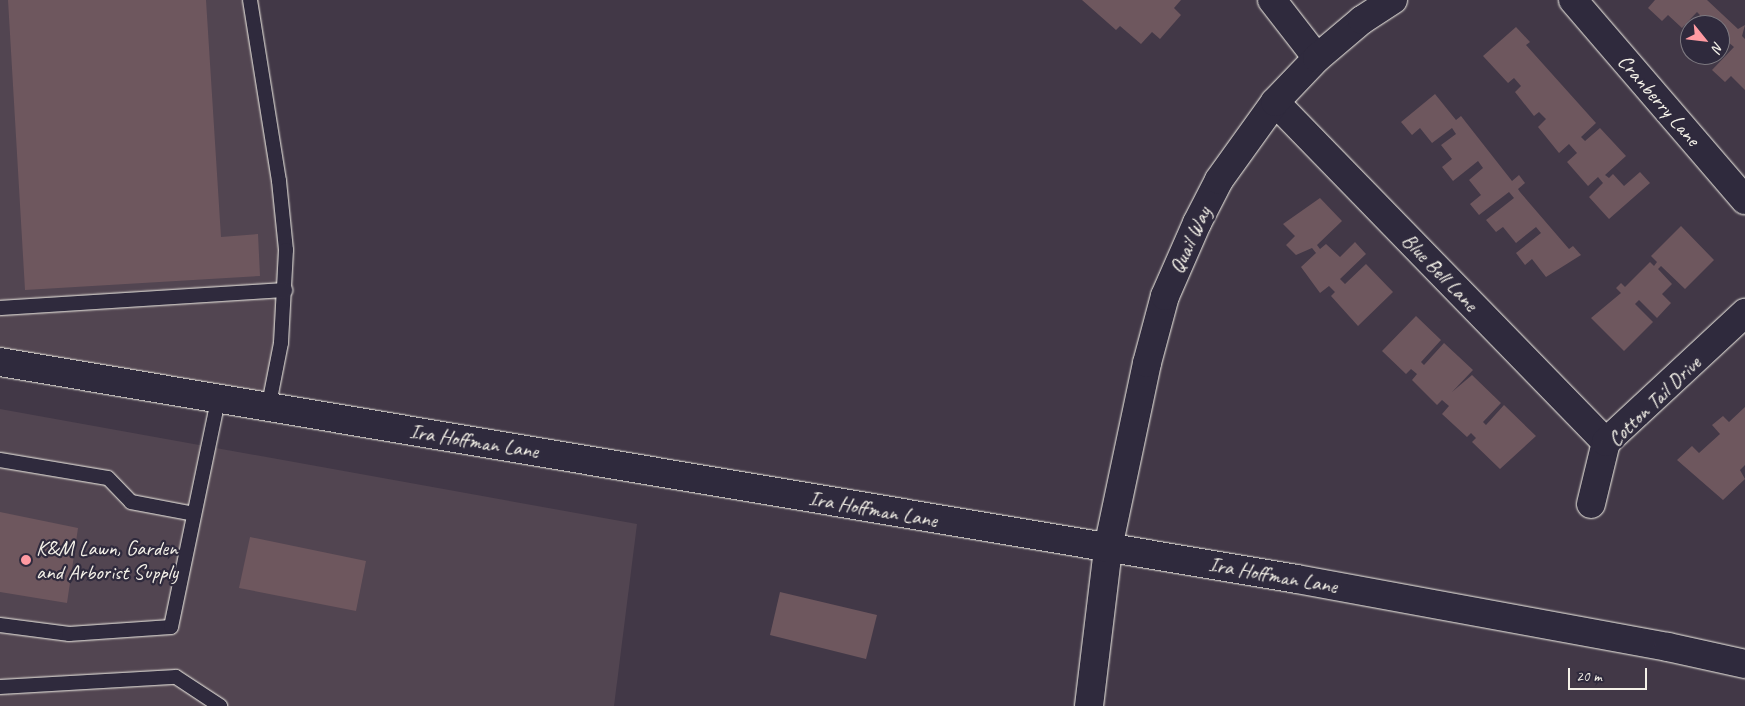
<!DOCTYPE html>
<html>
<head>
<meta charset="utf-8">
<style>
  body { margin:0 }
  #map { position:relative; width:1745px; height:706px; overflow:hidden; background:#423847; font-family:Caveat,sans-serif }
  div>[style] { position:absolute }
  .built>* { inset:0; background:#524551 }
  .building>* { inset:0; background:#6e575e }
  .roads { filter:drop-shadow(0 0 1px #f4f1e8) drop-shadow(0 0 1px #f4f1e8) }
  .service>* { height:14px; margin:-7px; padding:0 7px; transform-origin:7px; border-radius:7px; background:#2f2a3d }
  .minor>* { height:28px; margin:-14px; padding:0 14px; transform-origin:14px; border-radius:14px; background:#2f2a3d }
  .tertiary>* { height:28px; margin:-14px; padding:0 14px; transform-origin:14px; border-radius:14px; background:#2f2a3d }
  .secondary>* { height:28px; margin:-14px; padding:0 14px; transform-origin:14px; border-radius:14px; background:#2f2a3d }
  .dots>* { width:14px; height:14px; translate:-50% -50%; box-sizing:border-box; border:2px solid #2f2a3d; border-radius:50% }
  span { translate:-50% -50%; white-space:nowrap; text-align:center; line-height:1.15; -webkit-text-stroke:4.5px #2f2a3d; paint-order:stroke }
  .street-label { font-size:21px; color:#f4f1e8 }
  .poi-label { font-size:21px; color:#f4f1e8 }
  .left { translate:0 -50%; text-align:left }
  .north { position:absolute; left:1680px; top:15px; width:50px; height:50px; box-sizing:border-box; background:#2f2a3d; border:1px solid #7e7a81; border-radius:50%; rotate:119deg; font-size:14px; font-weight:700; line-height:20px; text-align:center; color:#f4f1e8 }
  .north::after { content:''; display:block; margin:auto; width:18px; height:22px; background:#ff9aa2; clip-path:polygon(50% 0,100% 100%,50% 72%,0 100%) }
  .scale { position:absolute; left:1568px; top:668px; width:79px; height:22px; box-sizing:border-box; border:2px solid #f4f1e8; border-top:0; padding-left:6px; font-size:15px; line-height:18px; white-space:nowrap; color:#f4f1e8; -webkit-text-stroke:4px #2f2a3d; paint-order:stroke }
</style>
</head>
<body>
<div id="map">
  <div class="built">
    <div style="clip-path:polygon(0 0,259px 0,286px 250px,268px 409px,0 366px)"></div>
    <div style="clip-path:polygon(0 409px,637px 524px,614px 706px,0 706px)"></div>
  </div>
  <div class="building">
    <div style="clip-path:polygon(8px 0,206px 0,221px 237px,258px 234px,260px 276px,25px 290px)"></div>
    <div style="clip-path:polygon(1082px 0,1181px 0,1174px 8px,1181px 15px,1160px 39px,1152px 32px,1141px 44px,1120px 26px,1116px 30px)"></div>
    <div style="clip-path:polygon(1655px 0,1707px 0,1738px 29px,1745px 25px,1742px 36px,1745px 39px,1745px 90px,1731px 76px,1725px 82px,1712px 70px,1734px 47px,1728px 42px,1720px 51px,1720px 25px,1691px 25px,1700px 15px,1697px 12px,1682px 28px,1668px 15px,1662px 21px,1648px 8px)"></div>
    <div style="clip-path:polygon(1516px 27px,1530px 42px,1526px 45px,1596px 123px,1581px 137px,1585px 141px,1600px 128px,1626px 156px,1605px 175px,1609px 178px,1613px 174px,1624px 186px,1640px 172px,1650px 183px,1609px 219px,1589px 197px,1603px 183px,1598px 177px,1588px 186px,1567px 162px,1577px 153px,1569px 144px,1559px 153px,1538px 127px,1546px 119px,1539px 112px,1534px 116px,1515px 92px,1521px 86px,1514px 78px,1508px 83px,1483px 56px)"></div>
    <div style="clip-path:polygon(1698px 55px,1716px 55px,1708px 64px)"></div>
    <div style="clip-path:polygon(1435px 94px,1456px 120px,1461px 116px,1512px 181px,1519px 175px,1525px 183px,1518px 189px,1520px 192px,1569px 249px,1573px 246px,1581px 255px,1546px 277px,1532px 259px,1525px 265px,1516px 253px,1541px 233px,1536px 227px,1516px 243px,1503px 227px,1496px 232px,1486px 220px,1514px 198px,1509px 192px,1479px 215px,1470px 204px,1481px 195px,1469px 180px,1483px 168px,1478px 161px,1453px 181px,1442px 167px,1452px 159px,1441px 145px,1456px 134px,1452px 128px,1432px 143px,1420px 128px,1412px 135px,1401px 122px)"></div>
    <div style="clip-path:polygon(1320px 198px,1342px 221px,1317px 245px,1320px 249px,1326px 244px,1340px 257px,1355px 242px,1366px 254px,1340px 279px,1345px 284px,1366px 264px,1393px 292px,1358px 326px,1331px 296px,1335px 292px,1329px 286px,1320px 293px,1301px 267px,1316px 253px,1312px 248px,1296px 255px,1286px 245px,1295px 236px,1283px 224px)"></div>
    <div style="clip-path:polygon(1681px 226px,1714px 260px,1685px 289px,1661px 266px,1658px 269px,1672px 284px,1662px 294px,1671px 303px,1657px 318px,1639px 300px,1635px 304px,1653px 322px,1624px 351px,1591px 318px,1621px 293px,1616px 288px,1621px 283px,1625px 287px,1650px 262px,1654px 266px,1657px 262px,1651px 256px)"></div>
    <div style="clip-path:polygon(1416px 316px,1441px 340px,1421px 362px,1424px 365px,1444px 343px,1473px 370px,1452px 392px,1472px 375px,1501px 403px,1483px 422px,1486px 425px,1504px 405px,1536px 436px,1500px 469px,1472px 442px,1476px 438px,1471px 433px,1467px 437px,1442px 414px,1449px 406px,1442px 400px,1437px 405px,1412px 380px,1417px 374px,1411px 369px,1406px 374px,1382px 351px)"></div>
    <div style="clip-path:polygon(1745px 407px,1745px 465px,1740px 470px,1745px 479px,1723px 500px,1677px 460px,1692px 446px,1699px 453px,1720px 434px,1712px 425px,1723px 416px,1729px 422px)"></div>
    <div style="clip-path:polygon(0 512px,78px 528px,67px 603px,0 592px)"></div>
    <div style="clip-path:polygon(250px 537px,366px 561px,356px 611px,239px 588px)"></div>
    <div style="clip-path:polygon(780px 592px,877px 615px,866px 659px,770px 635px)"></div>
  </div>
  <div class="roads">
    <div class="service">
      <div style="left:250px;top:0;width:183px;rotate:80.9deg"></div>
      <div style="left:279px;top:181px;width:69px;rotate:84.2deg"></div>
      <div style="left:286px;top:250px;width:93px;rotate:93.1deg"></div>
      <div style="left:281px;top:343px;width:67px;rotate:101.1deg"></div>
      <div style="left:0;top:308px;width:286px;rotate:-3.6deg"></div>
      <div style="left:0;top:460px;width:109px;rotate:9.5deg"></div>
      <div style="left:108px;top:478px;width:33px;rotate:46deg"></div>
      <div style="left:131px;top:502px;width:64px;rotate:10.8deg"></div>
      <div style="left:0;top:625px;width:70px;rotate:7.4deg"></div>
      <div style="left:69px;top:634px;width:102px;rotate:-3.9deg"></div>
      <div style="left:171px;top:627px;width:232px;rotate:-78.3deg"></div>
      <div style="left:0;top:687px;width:176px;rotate:-3.3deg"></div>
      <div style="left:176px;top:677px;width:53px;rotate:33.4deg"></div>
    </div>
    <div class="minor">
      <div style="left:1272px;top:0;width:73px;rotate:52.2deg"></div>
      <div style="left:1573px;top:0;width:264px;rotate:49.3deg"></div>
      <div style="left:1275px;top:102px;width:475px;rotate:45.8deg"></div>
      <div style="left:1591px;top:504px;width:64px;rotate:-76.4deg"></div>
      <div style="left:1606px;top:442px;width:190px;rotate:-42.9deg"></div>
    </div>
    <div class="tertiary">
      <div style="left:1089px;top:706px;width:159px;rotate:-83.1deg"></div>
      <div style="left:1108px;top:548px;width:189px;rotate:-78.1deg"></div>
      <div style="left:1147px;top:363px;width:69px;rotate:-75deg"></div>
      <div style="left:1165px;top:296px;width:80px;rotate:-66.3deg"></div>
      <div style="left:1197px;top:223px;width:48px;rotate:-62.9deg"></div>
      <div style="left:1219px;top:180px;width:96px;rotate:-54.3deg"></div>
      <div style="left:1275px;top:102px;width:61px;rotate:-46.3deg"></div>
      <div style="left:1317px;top:58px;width:59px;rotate:-40.2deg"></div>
      <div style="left:1362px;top:20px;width:37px;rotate:-33deg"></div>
    </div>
    <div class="secondary">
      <div style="left:0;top:362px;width:1315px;rotate:9.5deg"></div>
      <div style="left:1297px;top:579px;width:377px;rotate:10.4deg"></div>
      <div style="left:1668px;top:647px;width:79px;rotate:12.4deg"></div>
    </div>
  </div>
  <div class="dots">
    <div style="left:26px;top:560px;background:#ff9aa2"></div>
  </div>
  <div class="street-label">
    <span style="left:1659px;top:100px;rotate:49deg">Cranberry Lane</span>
    <span style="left:1190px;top:240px;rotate:-65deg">Quail Way</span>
    <span style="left:1440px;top:272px;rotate:46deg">Blue Bell Lane</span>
    <span style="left:1654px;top:401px;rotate:-44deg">Cotton Tail Drive</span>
    <span style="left:474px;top:441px;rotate:9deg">Ira Hoffman Lane</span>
    <span style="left:873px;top:509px;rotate:10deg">Ira Hoffman Lane</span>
    <span style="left:1273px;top:575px;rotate:10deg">Ira Hoffman Lane</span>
  </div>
  <div class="poi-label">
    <span class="left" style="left:36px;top:560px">K&amp;M Lawn, Garden<br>and Arborist Supply</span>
  </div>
  <div class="north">N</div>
  <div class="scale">20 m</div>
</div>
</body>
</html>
